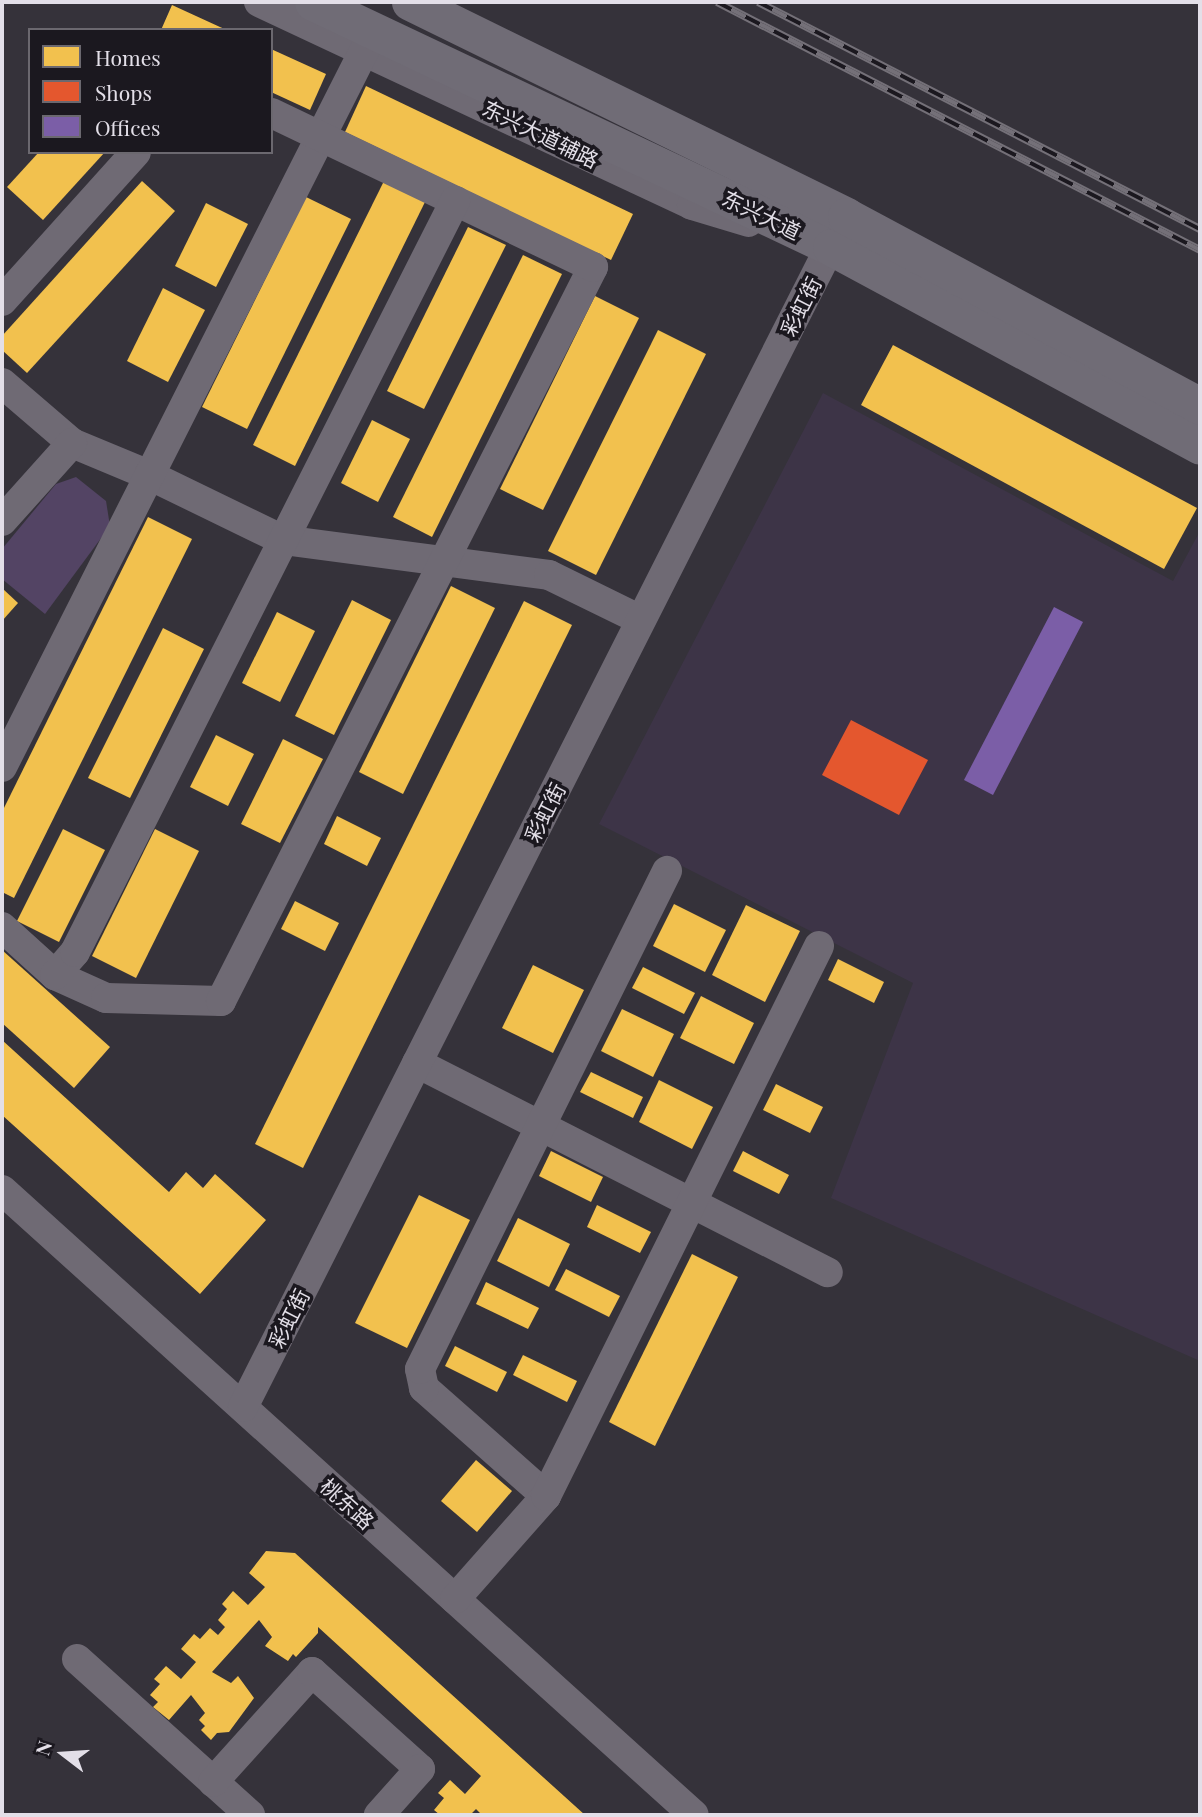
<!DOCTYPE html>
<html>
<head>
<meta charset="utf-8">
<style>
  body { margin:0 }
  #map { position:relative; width:1202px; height:1817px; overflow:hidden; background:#35323a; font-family:"Playfair Display","Noto Sans SC",serif }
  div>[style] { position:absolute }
  .built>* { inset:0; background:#3d3447 }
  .green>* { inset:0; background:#534464 }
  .homes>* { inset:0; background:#f2c14e }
  .shops>* { inset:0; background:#e4572e }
  .offices>* { inset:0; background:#7b5ea7 }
  .minor>* { height:30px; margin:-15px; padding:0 15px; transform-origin:15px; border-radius:15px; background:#6f6a74 }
  .major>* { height:37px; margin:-18.5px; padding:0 18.5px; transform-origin:18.5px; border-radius:18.5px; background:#706c76 }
  .rail>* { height:8px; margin-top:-4px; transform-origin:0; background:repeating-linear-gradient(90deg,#1b181f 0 16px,#747078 0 32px); box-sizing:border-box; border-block:2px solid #747078 }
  span { translate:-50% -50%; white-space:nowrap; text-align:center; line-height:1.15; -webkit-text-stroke:7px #1b181f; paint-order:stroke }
  .street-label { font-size:21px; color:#e3dfe8 }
  .frame { position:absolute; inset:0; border:4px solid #e3dfe8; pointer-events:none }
  .legend { position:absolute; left:28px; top:28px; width:245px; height:126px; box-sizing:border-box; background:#1b181f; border:2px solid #6b686f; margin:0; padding:9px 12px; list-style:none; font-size:21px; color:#e3dfe8 }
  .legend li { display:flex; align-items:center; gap:14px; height:35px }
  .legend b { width:35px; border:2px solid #6b686f }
  .north { position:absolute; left:28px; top:1719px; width:70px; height:70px; -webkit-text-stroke:5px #1b181f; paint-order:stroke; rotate:287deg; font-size:19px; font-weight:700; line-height:28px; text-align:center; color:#e3dfe8 }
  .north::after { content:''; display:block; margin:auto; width:24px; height:32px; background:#e3dfe8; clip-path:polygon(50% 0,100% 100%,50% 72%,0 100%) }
</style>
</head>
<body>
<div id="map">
  <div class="built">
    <div style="clip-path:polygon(823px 393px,1173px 581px,1200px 531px,1200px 1361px,831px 1198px,913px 983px,599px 824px)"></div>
  </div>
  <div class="green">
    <div style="clip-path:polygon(76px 477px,106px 501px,110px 526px,45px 614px,2px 579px,2px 549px,56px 484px)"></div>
  </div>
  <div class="homes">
    <div style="clip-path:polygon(172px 5px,220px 27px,227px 30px,161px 30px)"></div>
    <div style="clip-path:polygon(271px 49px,326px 74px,310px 110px,271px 92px)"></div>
    <div style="clip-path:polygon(366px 86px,633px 214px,611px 260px,345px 132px)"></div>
    <div style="clip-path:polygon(39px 152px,105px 152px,43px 220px,7px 187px)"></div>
    <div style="clip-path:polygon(142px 181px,175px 211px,27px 373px,2px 350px,2px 336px)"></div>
    <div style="clip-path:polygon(384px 181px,425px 202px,295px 466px,253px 445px)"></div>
    <div style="clip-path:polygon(306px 197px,351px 219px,247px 429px,202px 407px)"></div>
    <div style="clip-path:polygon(206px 203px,248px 224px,216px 287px,175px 266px)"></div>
    <div style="clip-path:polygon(468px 227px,506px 245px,424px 409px,387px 391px)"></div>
    <div style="clip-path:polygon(523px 255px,562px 274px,432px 537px,393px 517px)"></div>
    <div style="clip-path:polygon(163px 288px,205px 310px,168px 382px,127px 361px)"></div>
    <div style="clip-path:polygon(595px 296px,639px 318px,543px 510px,500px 489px)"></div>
    <div style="clip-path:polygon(658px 330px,706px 354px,596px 575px,548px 551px)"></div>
    <div style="clip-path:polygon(893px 345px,1197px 508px,1164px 569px,861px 405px)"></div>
    <div style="clip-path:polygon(372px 420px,410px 439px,378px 502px,341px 483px)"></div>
    <div style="clip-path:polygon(148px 517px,192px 539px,14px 898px,2px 892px,2px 812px)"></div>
    <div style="clip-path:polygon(451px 586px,495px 608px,403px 794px,359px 772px)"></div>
    <div style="clip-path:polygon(2px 588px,18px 603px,2px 621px)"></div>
    <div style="clip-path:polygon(352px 600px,391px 620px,334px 735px,295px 716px)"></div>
    <div style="clip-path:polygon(524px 601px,572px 625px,303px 1168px,255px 1144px)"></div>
    <div style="clip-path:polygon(277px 612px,315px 631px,280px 702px,242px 683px)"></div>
    <div style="clip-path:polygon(163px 628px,204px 649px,130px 798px,88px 778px)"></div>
    <div style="clip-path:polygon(216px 735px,254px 754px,228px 806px,190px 787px)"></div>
    <div style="clip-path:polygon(283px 739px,323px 759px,280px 843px,241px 824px)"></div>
    <div style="clip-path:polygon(337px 816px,381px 838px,367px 866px,324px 844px)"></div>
    <div style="clip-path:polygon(63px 829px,105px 850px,59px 942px,17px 921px)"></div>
    <div style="clip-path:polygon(155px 829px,199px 851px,136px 978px,92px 956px)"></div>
    <div style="clip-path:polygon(295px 901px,339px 923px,325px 951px,281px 929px)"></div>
    <div style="clip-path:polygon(674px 904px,726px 930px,705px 972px,653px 946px)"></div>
    <div style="clip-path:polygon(746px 905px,800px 931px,765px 1002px,712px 975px)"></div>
    <div style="clip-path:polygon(2px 950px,110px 1047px,74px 1088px,2px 1023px)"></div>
    <div style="clip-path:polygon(838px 959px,884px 982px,874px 1003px,828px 980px)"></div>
    <div style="clip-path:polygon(533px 965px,584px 990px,553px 1053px,502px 1028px)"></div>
    <div style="clip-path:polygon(643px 967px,695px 993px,684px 1014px,632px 988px)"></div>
    <div style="clip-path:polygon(701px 996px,754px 1023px,734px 1064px,680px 1038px)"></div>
    <div style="clip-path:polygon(622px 1009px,674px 1034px,653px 1077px,601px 1051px)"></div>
    <div style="clip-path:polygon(2px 1040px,169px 1192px,186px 1172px,203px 1188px,215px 1174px,266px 1220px,200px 1294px,2px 1115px)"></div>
    <div style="clip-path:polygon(591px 1072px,643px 1097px,633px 1118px,580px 1092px)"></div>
    <div style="clip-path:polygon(659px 1080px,713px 1107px,692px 1149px,639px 1122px)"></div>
    <div style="clip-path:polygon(776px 1084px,823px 1107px,810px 1133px,763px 1110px)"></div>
    <div style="clip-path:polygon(551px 1151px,603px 1177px,591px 1202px,539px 1176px)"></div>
    <div style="clip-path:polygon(743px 1151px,789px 1175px,779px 1194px,733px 1171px)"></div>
    <div style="clip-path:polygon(419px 1195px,470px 1220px,407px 1348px,355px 1323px)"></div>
    <div style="clip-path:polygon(597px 1205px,651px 1232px,640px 1253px,587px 1227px)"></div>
    <div style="clip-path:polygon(518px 1218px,570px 1244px,549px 1287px,497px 1261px)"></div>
    <div style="clip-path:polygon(692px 1254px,738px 1277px,655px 1446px,609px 1422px)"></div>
    <div style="clip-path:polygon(566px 1269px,620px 1296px,609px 1317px,555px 1290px)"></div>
    <div style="clip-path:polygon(486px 1282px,539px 1308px,528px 1329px,476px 1304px)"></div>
    <div style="clip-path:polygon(455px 1346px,507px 1372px,497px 1392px,445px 1366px)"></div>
    <div style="clip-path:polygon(523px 1355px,577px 1381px,567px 1402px,513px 1375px)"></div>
    <div style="clip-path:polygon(476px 1460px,512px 1491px,477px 1532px,441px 1501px)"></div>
    <div style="clip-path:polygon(266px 1551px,295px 1553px,585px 1815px,482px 1815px,476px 1809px,470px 1815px,440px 1815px,434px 1810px,444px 1798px,438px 1793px,450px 1780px,465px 1794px,481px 1776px,318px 1627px,318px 1633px,296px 1657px,293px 1654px,288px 1661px,265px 1646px,272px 1637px,259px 1620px,212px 1672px,231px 1683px,238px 1676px,254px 1698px,229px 1732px,217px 1733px,211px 1740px,201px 1730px,205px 1726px,199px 1720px,205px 1713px,191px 1695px,169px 1720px,153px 1707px,158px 1702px,150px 1695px,160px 1684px,154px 1679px,166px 1666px,181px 1679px,196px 1662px,181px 1649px,194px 1634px,200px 1639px,210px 1628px,218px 1635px,225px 1627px,218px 1620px,227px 1609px,222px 1604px,233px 1591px,248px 1605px,265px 1587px,249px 1573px)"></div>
  </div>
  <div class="shops">
    <div style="clip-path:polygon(851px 720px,928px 760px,899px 815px,822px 775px)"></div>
  </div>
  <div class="offices">
    <div style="clip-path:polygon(1054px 607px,1083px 622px,993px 795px,964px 780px)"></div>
  </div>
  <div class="minor">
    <div style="left:259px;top:2px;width:478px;rotate:25.1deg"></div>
    <div style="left:692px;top:205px;width:59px;rotate:16.6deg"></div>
    <div style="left:2px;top:301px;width:200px;rotate:-48deg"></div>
    <div style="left:2px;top:383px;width:92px;rotate:40.6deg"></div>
    <div style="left:72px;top:443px;width:83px;rotate:22.6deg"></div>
    <div style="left:149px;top:475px;width:149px;rotate:25.9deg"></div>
    <div style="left:283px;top:540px;width:268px;rotate:7.5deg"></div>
    <div style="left:549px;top:575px;width:102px;rotate:26.1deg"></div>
    <div style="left:2px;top:521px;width:105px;rotate:-48.1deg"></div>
    <div style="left:2px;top:767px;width:805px;rotate:-63.18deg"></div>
    <div style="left:2px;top:927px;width:72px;rotate:42.2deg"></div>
    <div style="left:55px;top:975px;width:56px;rotate:24.3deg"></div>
    <div style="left:106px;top:998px;width:115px;rotate:1.5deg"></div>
    <div style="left:221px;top:1001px;width:823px;rotate:-63.12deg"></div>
    <div style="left:593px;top:267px;width:357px;rotate:-154.4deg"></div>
    <div style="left:55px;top:975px;width:30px;rotate:-49deg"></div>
    <div style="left:75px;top:952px;width:842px;rotate:-63.16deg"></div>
    <div style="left:417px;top:1063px;width:461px;rotate:27deg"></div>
    <div style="left:2px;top:1190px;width:932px;rotate:42.09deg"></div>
    <div style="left:243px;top:1407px;width:1322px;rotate:-63.16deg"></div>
    <div style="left:546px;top:1496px;width:163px;rotate:-138.5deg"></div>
    <div style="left:424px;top:1388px;width:19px;rotate:-102deg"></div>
    <div style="left:420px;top:1369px;width:556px;rotate:-63.62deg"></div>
    <div style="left:455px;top:1599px;width:137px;rotate:-48.5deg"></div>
    <div style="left:546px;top:1496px;width:614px;rotate:-63.6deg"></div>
    <div style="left:77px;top:1659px;width:233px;rotate:42deg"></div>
    <div style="left:213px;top:1782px;width:148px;rotate:-48deg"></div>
    <div style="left:312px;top:1672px;width:145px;rotate:41.9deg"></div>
    <div style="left:420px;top:1769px;width:62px;rotate:131.7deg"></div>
  </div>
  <div class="major">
    <div style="left:313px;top:2px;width:573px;rotate:25.31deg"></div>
    <div style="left:831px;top:247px;width:419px;rotate:28.3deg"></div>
    <div style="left:410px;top:2px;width:486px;rotate:26.1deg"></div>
    <div style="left:846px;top:216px;width:402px;rotate:28.2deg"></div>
  </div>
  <div class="rail">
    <div style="left:717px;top:2px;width:543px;rotate:27.18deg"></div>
    <div style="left:758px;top:2px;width:497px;rotate:27.2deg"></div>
  </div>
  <div class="street-label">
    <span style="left:541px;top:133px;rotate:26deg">东兴大道辅路</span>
    <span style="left:762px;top:214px;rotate:26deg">东兴大道</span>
    <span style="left:800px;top:306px;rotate:-63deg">彩虹街</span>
    <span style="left:544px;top:812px;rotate:-63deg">彩虹街</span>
    <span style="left:288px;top:1318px;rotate:-63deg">彩虹街</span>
    <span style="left:348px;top:1503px;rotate:42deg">桃东路</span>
  </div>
  <div class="frame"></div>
  <ul class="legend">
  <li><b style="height:19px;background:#f2c14e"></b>Homes</li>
  <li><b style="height:19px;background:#e4572e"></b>Shops</li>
  <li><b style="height:19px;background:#7b5ea7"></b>Offices</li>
  </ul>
  <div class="north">N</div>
</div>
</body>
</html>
